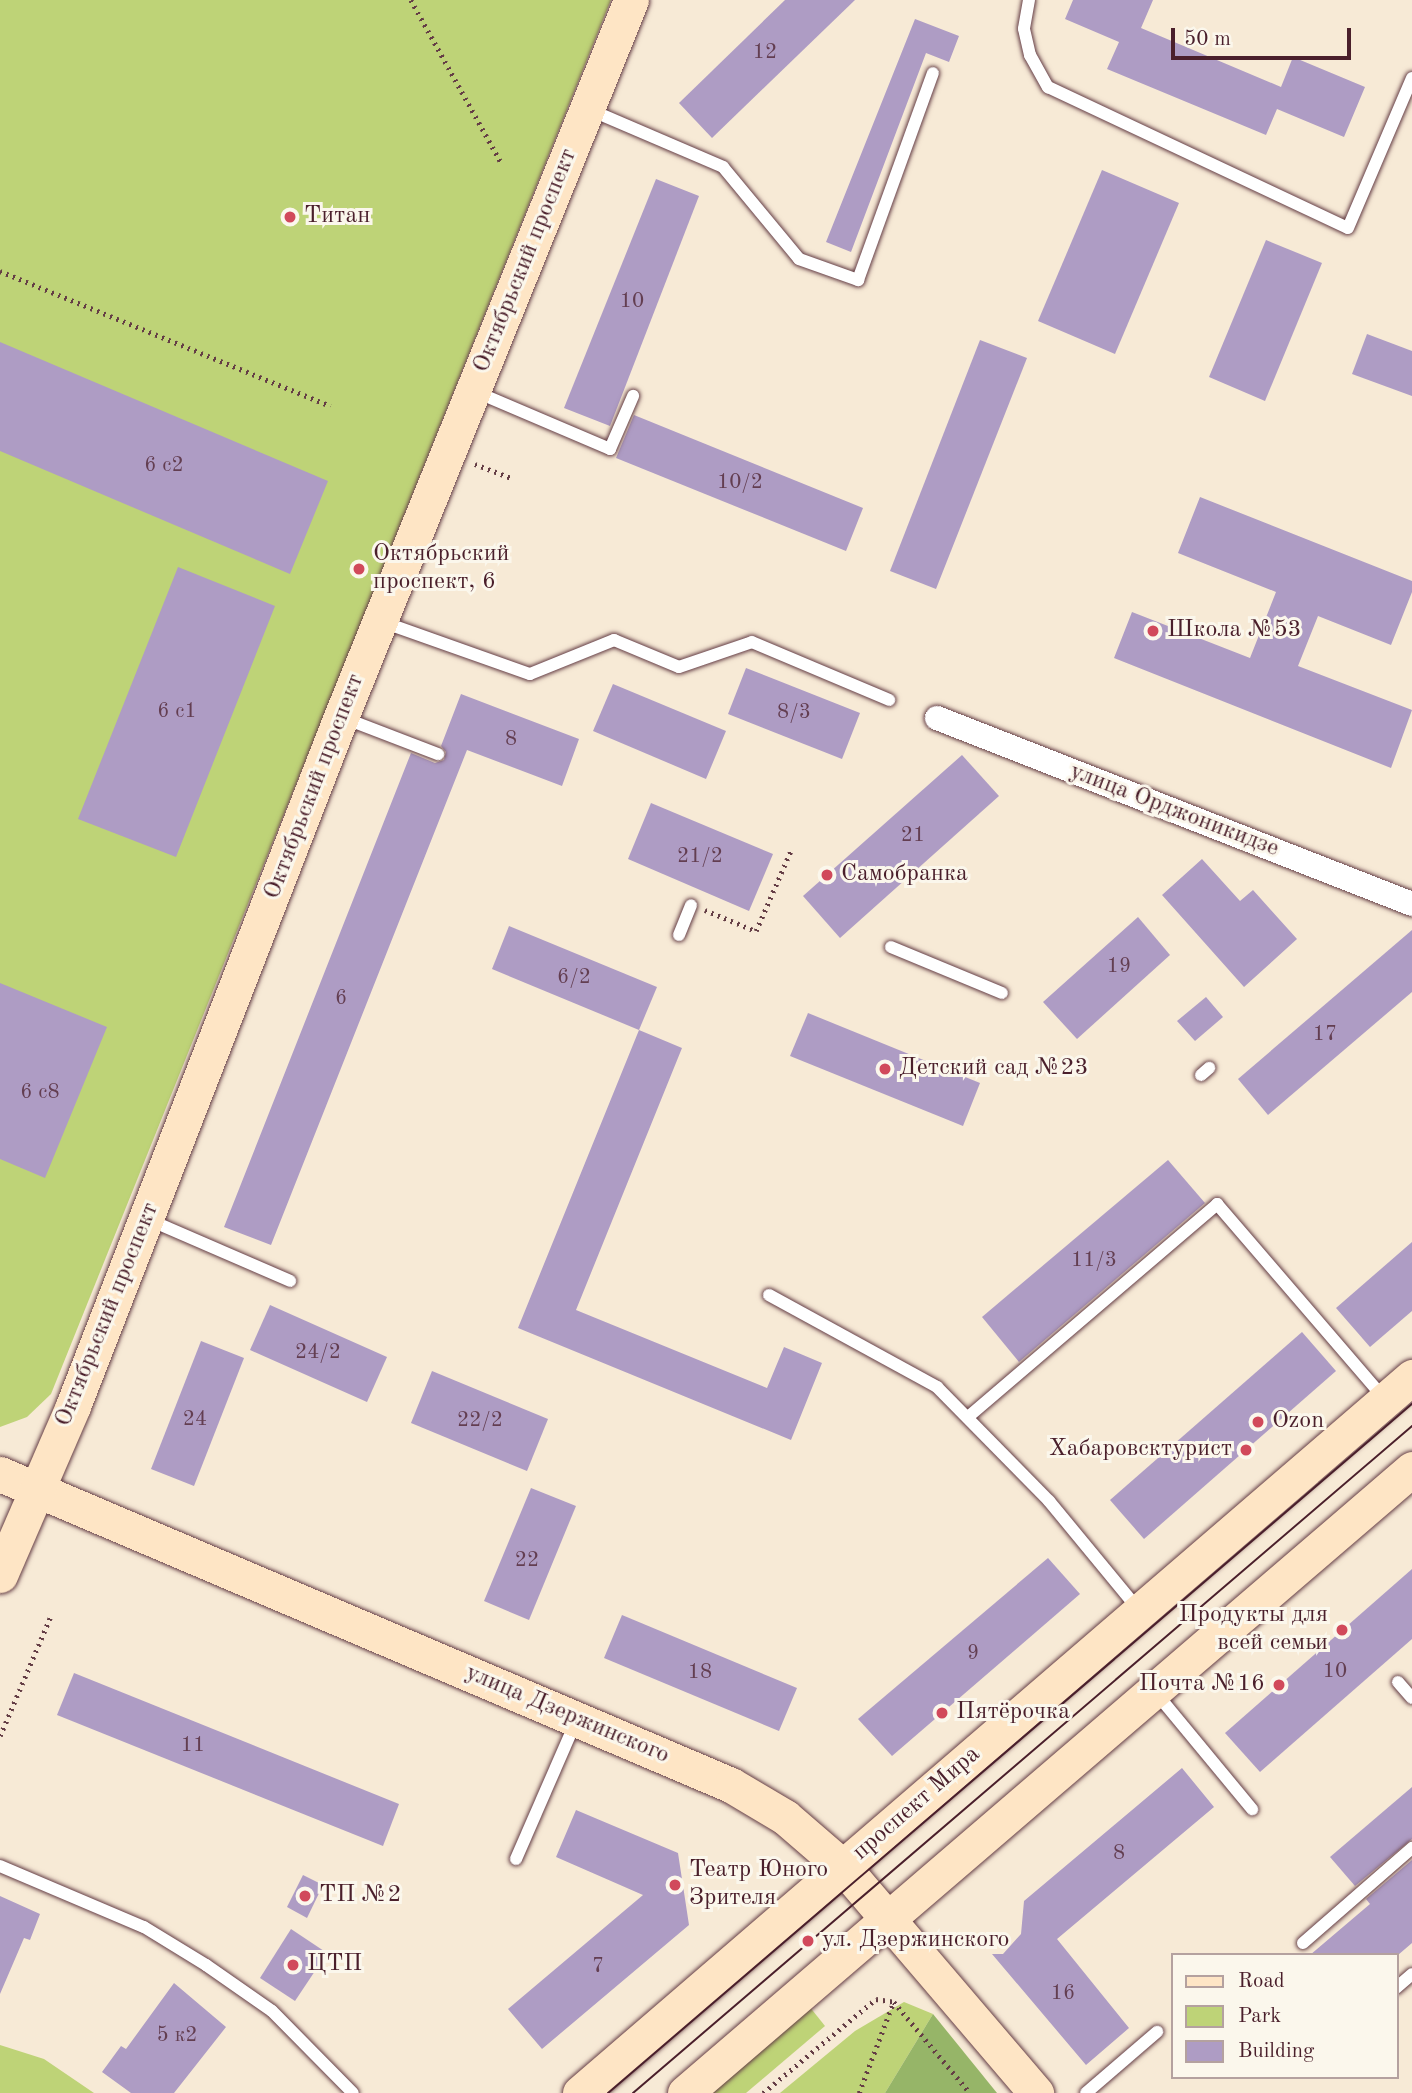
<!DOCTYPE html>
<html>
<head>
<meta charset="utf-8">
<style>
  body { margin:0 }
  #map { position:relative; width:1412px; height:2093px; overflow:hidden; background:#f7ead6; font-family:"Old Standard TT",serif }
  div>[style] { position:absolute }
  .green>* { inset:0; background:#bed377 }
  .forest>* { inset:0; background:#96b568 }
  .building>* { inset:0; background:#ae9cc4 }
  .path>* { height:4.5px; margin-top:-2.25px; transform-origin:0; background:repeating-linear-gradient(90deg,#643d45 0 2px,transparent 0 7px) }
  .roads { filter:drop-shadow(0 0 2px #643d45) drop-shadow(0 0 2px #643d45) }
  .lane>* { height:12px; margin:-6px; padding:0 6px; transform-origin:6px; border-radius:6px; background:#fff }
  .street>* { height:24px; margin:-12px; padding:0 12px; transform-origin:12px; border-radius:12px; background:#fff }
  .secondary>* { height:35px; margin:-17.5px; padding:0 17.5px; transform-origin:17.5px; border-radius:17.5px; background:#fee5c5 }
  .tram>* { height:2px; margin:-1px; padding:0 1px; transform-origin:1px; border-radius:1px; background:#4a1f2b }
  .dots>* { width:19px; height:19px; translate:-50% -50%; box-sizing:border-box; border:4px solid #fbf7ec; border-radius:50% }
  span { translate:-50% -50%; white-space:nowrap; text-align:center; line-height:1.15; -webkit-text-stroke:6px #fbf7ec; paint-order:stroke }
  .number-label { font-size:21px; color:#633e51 }
  .number-label span { -webkit-text-stroke-width:0 }
  .poi-label { font-size:24px; color:#4a1f2b }
  .left { translate:0 -50%; text-align:left }
  .right { translate:-100% -50%; text-align:right }
  .street-label { font-size:24px; color:#4a1f2b }
  .legend { position:absolute; left:1171px; top:1953px; width:228px; height:126px; box-sizing:border-box; background:#fbf7ec; border:2px solid #b4a19f; margin:0; padding:9px 12px; list-style:none; font-size:21px; color:#4a1f2b }
  .legend li { display:flex; align-items:center; gap:14px; height:35px }
  .legend b { width:35px; border:2px solid #b4a19f }
  .scale { position:absolute; left:1171px; top:28px; width:180px; height:32px; box-sizing:border-box; border:4px solid #4a1f2b; border-top:0; padding-left:9px; font-size:21px; line-height:24px; white-space:nowrap; color:#4a1f2b; -webkit-text-stroke:5px #fbf7ec; paint-order:stroke }
</style>
</head>
<body>
<div id="map">
  <div class="green">
    <div style="clip-path:polygon(0 0,611px 0,51px 1394px,27px 1417px,0 1427px)"></div>
    <div style="clip-path:polygon(904px 2002px,933px 2014px,885px 2093px,780px 2093px,855px 2031px)"></div>
    <div style="clip-path:polygon(809px 2006px,825px 2026px,746px 2093px,707px 2093px)"></div>
    <div style="clip-path:polygon(0 2045px,44px 2059px,94px 2093px,0 2093px)"></div>
  </div>
  <div class="forest">
    <div style="clip-path:polygon(933px 2014px,997px 2093px,885px 2093px)"></div>
  </div>
  <div class="building">
    <div style="clip-path:polygon(785px 0,855px 0,712px 138px,679px 103px)"></div>
    <div style="clip-path:polygon(1073px 0,1153px 0,1141px 28px,1281px 87px,1293px 57px,1365px 87px,1344px 137px,1277px 109px,1266px 135px,1107px 69px,1119px 42px,1065px 19px)"></div>
    <div style="clip-path:polygon(915px 19px,959px 36px,949px 62px,926px 53px,851px 252px,826px 242px)"></div>
    <div style="clip-path:polygon(1102px 170px,1179px 203px,1115px 354px,1038px 321px)"></div>
    <div style="clip-path:polygon(656px 179px,699px 196px,610px 426px,564px 408px)"></div>
    <div style="clip-path:polygon(1266px 240px,1322px 263px,1265px 401px,1209px 377px)"></div>
    <div style="clip-path:polygon(1367px 334px,1412px 351px,1412px 396px,1352px 374px)"></div>
    <div style="clip-path:polygon(980px 340px,1027px 358px,936px 589px,890px 571px)"></div>
    <div style="clip-path:polygon(0 342px,328px 481px,290px 574px,0 451px)"></div>
    <div style="clip-path:polygon(634px 415px,863px 508px,846px 551px,616px 458px)"></div>
    <div style="clip-path:polygon(1200px 497px,1412px 581px,1412px 592px,1391px 645px,1318px 616px,1298px 666px,1412px 710px,1391px 768px,1114px 658px,1132px 612px,1250px 658px,1276px 592px,1178px 553px)"></div>
    <div style="clip-path:polygon(178px 567px,275px 606px,176px 857px,78px 819px)"></div>
    <div style="clip-path:polygon(746px 668px,860px 713px,842px 759px,728px 714px)"></div>
    <div style="clip-path:polygon(613px 684px,726px 731px,706px 779px,593px 731px)"></div>
    <div style="clip-path:polygon(461px 694px,579px 739px,562px 786px,467px 750px,271px 1245px,224px 1227px,411px 753px,435px 763px,444px 760px,446px 752px,441px 746px)"></div>
    <div style="clip-path:polygon(962px 755px,999px 796px,840px 938px,803px 896px)"></div>
    <div style="clip-path:polygon(651px 803px,773px 854px,749px 911px,628px 859px)"></div>
    <div style="clip-path:polygon(1202px 859px,1240px 901px,1253px 890px,1297px 939px,1244px 987px,1162px 895px)"></div>
    <div style="clip-path:polygon(1138px 917px,1170px 955px,1077px 1039px,1043px 1002px)"></div>
    <div style="clip-path:polygon(509px 926px,657px 987px,639px 1030px,492px 969px)"></div>
    <div style="clip-path:polygon(1412px 930px,1412px 992px,1268px 1115px,1238px 1079px)"></div>
    <div style="clip-path:polygon(0 983px,107px 1027px,45px 1178px,0 1159px)"></div>
    <div style="clip-path:polygon(1206px 997px,1223px 1017px,1195px 1041px,1177px 1021px)"></div>
    <div style="clip-path:polygon(808px 1013px,980px 1083px,963px 1126px,790px 1056px)"></div>
    <div style="clip-path:polygon(639px 1030px,682px 1048px,576px 1310px,767px 1388px,784px 1347px,822px 1363px,791px 1440px,518px 1328px)"></div>
    <div style="clip-path:polygon(1168px 1160px,1205px 1203px,1019px 1362px,982px 1317px)"></div>
    <div style="clip-path:polygon(1412px 1242px,1412px 1311px,1370px 1347px,1336px 1308px)"></div>
    <div style="clip-path:polygon(270px 1305px,387px 1357px,367px 1402px,250px 1350px)"></div>
    <div style="clip-path:polygon(1302px 1332px,1336px 1371px,1144px 1539px,1110px 1500px)"></div>
    <div style="clip-path:polygon(201px 1341px,244px 1358px,194px 1486px,151px 1469px)"></div>
    <div style="clip-path:polygon(432px 1371px,548px 1419px,527px 1471px,411px 1423px)"></div>
    <div style="clip-path:polygon(531px 1488px,576px 1506px,529px 1620px,484px 1601px)"></div>
    <div style="clip-path:polygon(1048px 1558px,1080px 1594px,892px 1756px,858px 1719px)"></div>
    <div style="clip-path:polygon(1412px 1569px,1412px 1639px,1260px 1772px,1225px 1733px)"></div>
    <div style="clip-path:polygon(622px 1615px,797px 1688px,779px 1731px,604px 1658px)"></div>
    <div style="clip-path:polygon(74px 1673px,399px 1804px,383px 1846px,57px 1715px)"></div>
    <div style="clip-path:polygon(1182px 1768px,1214px 1807px,1057px 1939px,1129px 2028px,1086px 2065px,992px 1954px,1003px 1954px,1021px 1934px,1024px 1901px)"></div>
    <div style="clip-path:polygon(1412px 1787px,1412px 1839px,1355px 1886px,1330px 1857px)"></div>
    <div style="clip-path:polygon(576px 1810px,678px 1853px,689px 1925px,542px 2049px,508px 2009px,643px 1895px,556px 1857px)"></div>
    <div style="clip-path:polygon(1412px 1860px,1412px 1943px,1398px 1955px,1310px 1955px,1370px 1904px,1366px 1899px)"></div>
    <div style="clip-path:polygon(303px 1875px,323px 1885px,307px 1918px,287px 1907px)"></div>
    <div style="clip-path:polygon(0 1896px,40px 1914px,30px 1940px,24px 1938px,0 1994px)"></div>
    <div style="clip-path:polygon(291px 1929px,327px 1953px,295px 2001px,260px 1978px)"></div>
    <div style="clip-path:polygon(174px 1983px,226px 2027px,174px 2093px,131px 2093px,102px 2072px,121px 2046px,126px 2049px)"></div>
  </div>
  <div class="path">
    <div style="left:411px;top:0;width:188px;rotate:61deg"></div>
    <div style="left:0;top:271px;width:357px;rotate:22.2deg"></div>
    <div style="left:475px;top:464px;width:40px;rotate:21deg"></div>
    <div style="left:705px;top:910px;width:55px;rotate:22.4deg"></div>
    <div style="left:756px;top:931px;width:90px;rotate:-66.6deg"></div>
    <div style="left:0;top:1736px;width:131px;rotate:-67.1deg"></div>
    <div style="left:763px;top:2093px;width:147px;rotate:-39.8deg"></div>
    <div style="left:876px;top:1999px;width:18px;rotate:9deg"></div>
    <div style="left:894px;top:2002px;width:119px;rotate:50.1deg"></div>
    <div style="left:859px;top:2093px;width:96px;rotate:-69.3deg"></div>
  </div>
  <div class="roads">
    <div class="lane">
      <div style="left:1029px;top:0;width:29px;rotate:100deg"></div>
      <div style="left:1024px;top:29px;width:27px;rotate:77deg"></div>
      <div style="left:1030px;top:55px;width:37px;rotate:61deg"></div>
      <div style="left:1048px;top:87px;width:331px;rotate:25.2deg"></div>
      <div style="left:1348px;top:228px;width:163px;rotate:-66.9deg"></div>
      <div style="left:588px;top:109px;width:147px;rotate:23.2deg"></div>
      <div style="left:723px;top:167px;width:119px;rotate:50.4deg"></div>
      <div style="left:799px;top:259px;width:63px;rotate:19.6deg"></div>
      <div style="left:858px;top:280px;width:220px;rotate:-70.1deg"></div>
      <div style="left:474px;top:391px;width:148px;rotate:23.1deg"></div>
      <div style="left:610px;top:449px;width:58px;rotate:-66.5deg"></div>
      <div style="left:380px;top:621px;width:159px;rotate:19.5deg"></div>
      <div style="left:530px;top:674px;width:91px;rotate:-22deg"></div>
      <div style="left:614px;top:640px;width:70px;rotate:22.6deg"></div>
      <div style="left:679px;top:667px;width:77px;rotate:-18.9deg"></div>
      <div style="left:752px;top:642px;width:149px;rotate:22.9deg"></div>
      <div style="left:344px;top:718px;width:101px;rotate:21deg"></div>
      <div style="left:679px;top:935px;width:32px;rotate:-68deg"></div>
      <div style="left:891px;top:947px;width:120px;rotate:22.5deg"></div>
      <div style="left:1201px;top:1075px;width:11px;rotate:-41deg"></div>
      <div style="left:147px;top:1219px;width:156px;rotate:23.4deg"></div>
      <div style="left:769px;top:1295px;width:192px;rotate:28.7deg"></div>
      <div style="left:937px;top:1387px;width:160px;rotate:45.5deg"></div>
      <div style="left:1049px;top:1501px;width:141px;rotate:50.5deg"></div>
      <div style="left:968px;top:1417px;width:328px;rotate:-40.5deg"></div>
      <div style="left:1217px;top:1204px;width:257px;rotate:49.3deg"></div>
      <div style="left:1398px;top:1682px;width:21px;rotate:49deg"></div>
      <div style="left:1156px;top:1693px;width:151px;rotate:50.4deg"></div>
      <div style="left:516px;top:1859px;width:148px;rotate:-66.5deg"></div>
      <div style="left:0;top:1866px;width:156px;rotate:23deg"></div>
      <div style="left:144px;top:1927px;width:73px;rotate:31.5deg"></div>
      <div style="left:206px;top:1965px;width:80px;rotate:34.9deg"></div>
      <div style="left:272px;top:2011px;width:115px;rotate:45.4deg"></div>
      <div style="left:1303px;top:1943px;width:145px;rotate:-41.1deg"></div>
      <div style="left:1396px;top:1988px;width:21px;rotate:-41deg"></div>
      <div style="left:1086px;top:2093px;width:94px;rotate:-40.7deg"></div>
    </div>
    <div class="street">
      <div style="left:937px;top:718px;width:510px;rotate:21.38deg"></div>
    </div>
    <div class="secondary">
      <div style="left:0;top:1474px;width:794px;rotate:23.05deg"></div>
      <div style="left:731px;top:1785px;width:63px;rotate:30.7deg"></div>
      <div style="left:785px;top:1817px;width:78px;rotate:40.8deg"></div>
      <div style="left:844px;top:1868px;width:296px;rotate:49.5deg"></div>
      <div style="left:0;top:1575px;width:184px;rotate:-66.6deg"></div>
      <div style="left:73px;top:1406px;width:739px;rotate:-68.75deg"></div>
      <div style="left:341px;top:717px;width:773px;rotate:-67.98deg"></div>
      <div style="left:580px;top:2093px;width:1098px;rotate:-40.71deg"></div>
      <div style="left:685px;top:2093px;width:958px;rotate:-40.64deg"></div>
    </div>
  </div>
  <div class="tram">
    <div style="left:608px;top:2093px;width:1059px;rotate:-40.6deg"></div>
    <div style="left:633px;top:2093px;width:1026px;rotate:-40.57deg"></div>
  </div>
  <div class="dots">
    <div style="left:290px;top:217px;background:#d1495b"></div>
    <div style="left:359px;top:569px;background:#d1495b"></div>
    <div style="left:1153px;top:631px;background:#d1495b"></div>
    <div style="left:827px;top:875px;background:#d1495b"></div>
    <div style="left:885px;top:1069px;background:#d1495b"></div>
    <div style="left:1258px;top:1422px;background:#d1495b"></div>
    <div style="left:1246px;top:1450px;background:#d1495b"></div>
    <div style="left:1342px;top:1630px;background:#d1495b"></div>
    <div style="left:1279px;top:1685px;background:#d1495b"></div>
    <div style="left:942px;top:1713px;background:#d1495b"></div>
    <div style="left:675px;top:1885px;background:#d1495b"></div>
    <div style="left:305px;top:1896px;background:#d1495b"></div>
    <div style="left:808px;top:1941px;background:#d1495b"></div>
    <div style="left:293px;top:1965px;background:#d1495b"></div>
  </div>
  <div class="number-label">
    <span style="left:765px;top:53px">12</span>
    <span style="left:632px;top:302px">10</span>
    <span style="left:164px;top:466px">6 с2</span>
    <span style="left:740px;top:483px">10/2</span>
    <span style="left:177px;top:712px">6 с1</span>
    <span style="left:794px;top:713px">8/3</span>
    <span style="left:511px;top:740px">8</span>
    <span style="left:913px;top:836px">21</span>
    <span style="left:700px;top:857px">21/2</span>
    <span style="left:1119px;top:967px">19</span>
    <span style="left:574px;top:978px">6/2</span>
    <span style="left:341px;top:999px">6</span>
    <span style="left:1325px;top:1035px">17</span>
    <span style="left:40px;top:1093px">6 с8</span>
    <span style="left:1094px;top:1261px">11/3</span>
    <span style="left:318px;top:1353px">24/2</span>
    <span style="left:195px;top:1420px">24</span>
    <span style="left:480px;top:1421px">22/2</span>
    <span style="left:527px;top:1561px">22</span>
    <span style="left:973px;top:1654px">9</span>
    <span style="left:1335px;top:1672px">10</span>
    <span style="left:700px;top:1673px">18</span>
    <span style="left:193px;top:1746px">11</span>
    <span style="left:1119px;top:1854px">8</span>
    <span style="left:598px;top:1967px">7</span>
    <span style="left:1063px;top:1994px">16</span>
    <span style="left:177px;top:2036px">5 к2</span>
  </div>
  <div class="poi-label">
    <span class="left" style="left:304px;top:217px">Титан</span>
    <span class="left" style="left:373px;top:569px">Октябрьский<br>проспект, 6</span>
    <span class="left" style="left:1167px;top:631px">Школа №53</span>
    <span class="left" style="left:841px;top:875px">Самобранка</span>
    <span class="left" style="left:899px;top:1069px">Детский сад №23</span>
    <span class="left" style="left:1272px;top:1422px">Ozon</span>
    <span class="right" style="left:1232px;top:1450px">Хабаровсктурист</span>
    <span class="right" style="left:1328px;top:1630px">Продукты для<br>всей семьи</span>
    <span class="right" style="left:1265px;top:1685px">Почта №16</span>
    <span class="left" style="left:956px;top:1713px">Пятёрочка</span>
    <span class="left" style="left:689px;top:1885px">Театр Юного<br>Зрителя</span>
    <span class="left" style="left:319px;top:1896px">ТП №2</span>
    <span class="left" style="left:822px;top:1941px">ул. Дзержинского</span>
    <span class="left" style="left:307px;top:1965px">ЦТП</span>
  </div>
  <div class="street-label">
    <span style="left:526px;top:261px;rotate:-68deg">Октябрьский проспект</span>
    <span style="left:315px;top:787px;rotate:-69deg">Октябрьский проспект</span>
    <span style="left:1174px;top:811px;rotate:21deg">улица Орджоникидзе</span>
    <span style="left:108px;top:1315px;rotate:-68deg">Октябрьский проспект</span>
    <span style="left:567px;top:1715px;rotate:23deg">улица Дзержинского</span>
    <span style="left:917px;top:1804px;rotate:-41deg">проспект Мира</span>
  </div>
  <ul class="legend">
  <li><b style="height:9px;background:#fee5c5"></b>Road</li>
  <li><b style="height:19px;background:#bed377"></b>Park</li>
  <li><b style="height:19px;background:#ae9cc4"></b>Building</li>
  </ul>
  <div class="scale">50 m</div>
</div>
</body>
</html>
